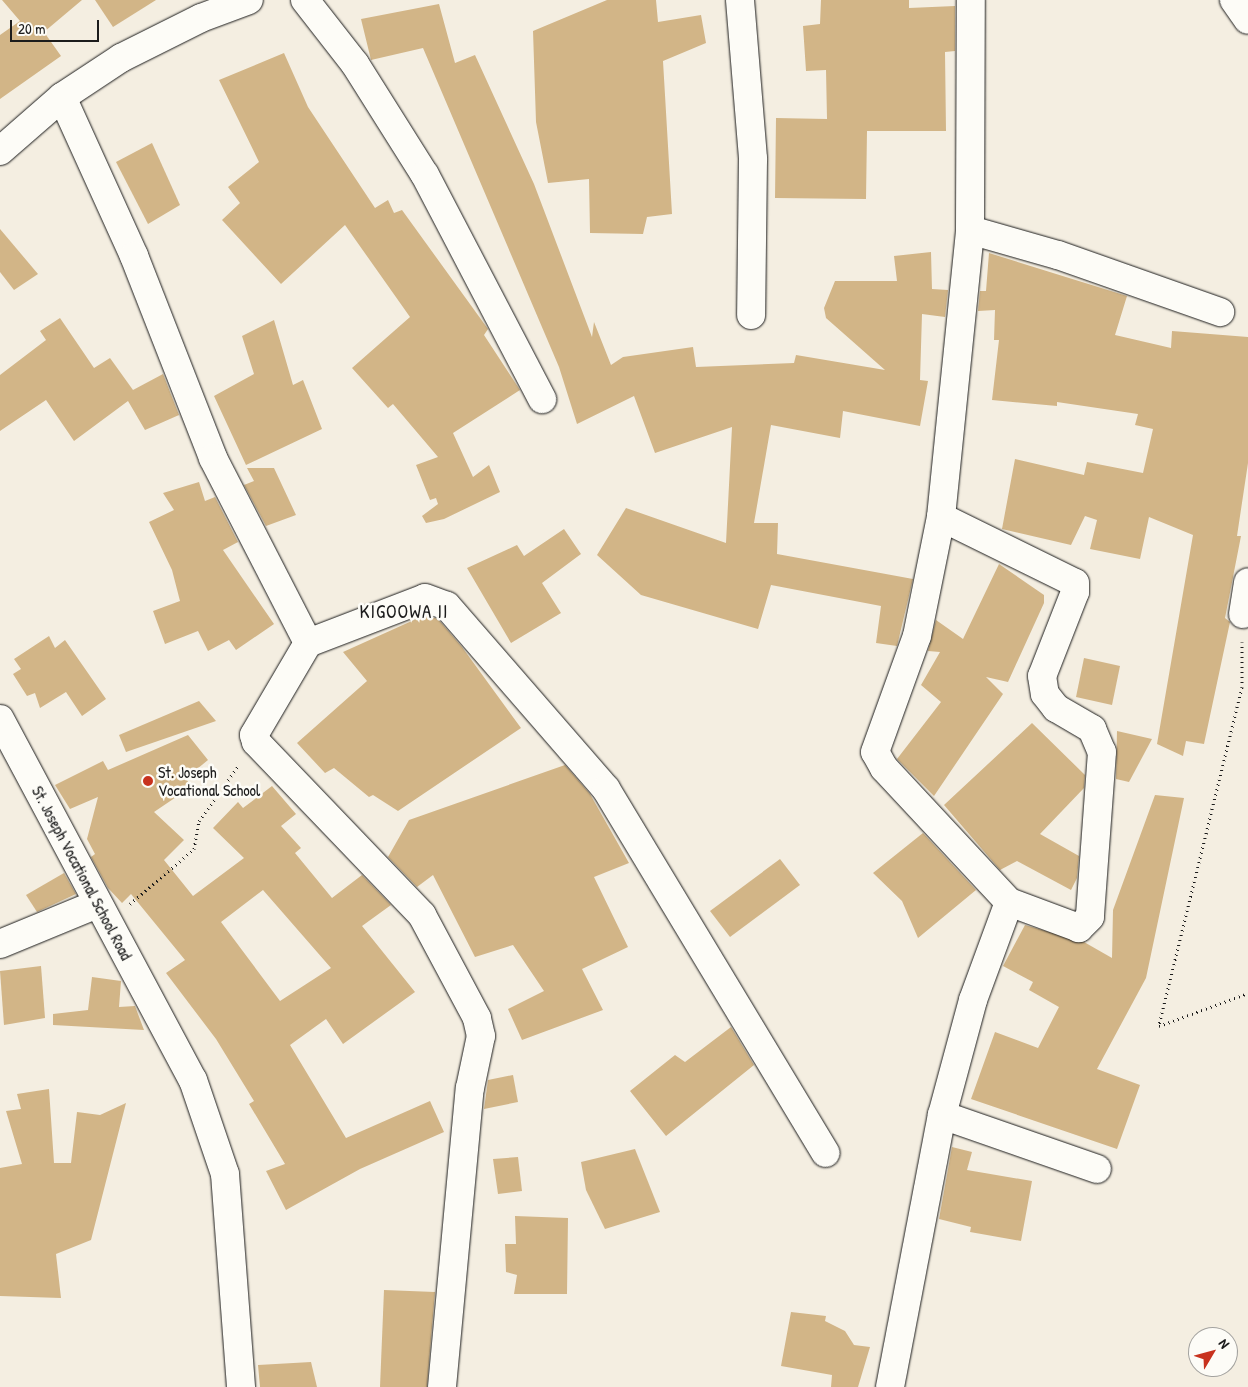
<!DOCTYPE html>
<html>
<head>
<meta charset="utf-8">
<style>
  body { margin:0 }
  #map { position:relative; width:1248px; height:1387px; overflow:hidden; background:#f4eee1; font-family:"Patrick Hand",sans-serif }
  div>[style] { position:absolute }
  .building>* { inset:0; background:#d2b587 }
  .path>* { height:3px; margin-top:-1.5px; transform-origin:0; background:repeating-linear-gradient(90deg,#1c1c1c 0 1px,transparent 0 5px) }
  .roads { filter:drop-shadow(0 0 1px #1c1c1c) drop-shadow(0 0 1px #1c1c1c) }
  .minor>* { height:28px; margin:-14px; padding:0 14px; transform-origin:14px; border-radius:14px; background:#fdfcf7 }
  .dots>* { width:14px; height:14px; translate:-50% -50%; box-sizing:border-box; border:2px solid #fdfcf7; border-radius:50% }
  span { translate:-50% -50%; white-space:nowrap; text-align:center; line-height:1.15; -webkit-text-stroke:5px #fdfcf7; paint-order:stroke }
  .poi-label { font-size:16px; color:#1c1c1c }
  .left { translate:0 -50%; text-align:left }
  .street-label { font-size:16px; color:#1c1c1c }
  .quarter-label { font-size:19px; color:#1c1c1c; letter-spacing:1px }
  .north { position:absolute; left:1188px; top:1327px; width:50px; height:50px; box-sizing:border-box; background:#fdfcf7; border:1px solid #a3a29f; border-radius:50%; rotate:53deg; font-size:14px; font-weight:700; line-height:20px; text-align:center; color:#1c1c1c }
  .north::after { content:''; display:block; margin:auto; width:18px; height:22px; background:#c8321e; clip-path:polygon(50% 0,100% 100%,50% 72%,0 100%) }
  .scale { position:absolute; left:10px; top:20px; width:89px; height:22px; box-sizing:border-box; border:2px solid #1c1c1c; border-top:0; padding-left:6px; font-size:15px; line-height:18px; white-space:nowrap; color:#1c1c1c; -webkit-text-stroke:4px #fdfcf7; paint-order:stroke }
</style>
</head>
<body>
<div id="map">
  <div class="building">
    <div style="clip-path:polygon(2px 0,82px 0,44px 32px,61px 56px,0 99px,0 35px,20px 21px)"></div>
    <div style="clip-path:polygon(95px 0,156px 0,113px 27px)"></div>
    <div style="clip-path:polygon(607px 0,656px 0,658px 22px,701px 15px,706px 43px,663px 61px,672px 214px,647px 217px,643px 234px,590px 233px,589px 179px,548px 183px,536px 122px,533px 31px)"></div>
    <div style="clip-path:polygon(821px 0,909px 0,909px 8px,955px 6px,955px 51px,945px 52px,946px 131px,867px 131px,866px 199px,775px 198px,776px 118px,827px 119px,826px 70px,806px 71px,803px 26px,820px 24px)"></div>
    <div style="clip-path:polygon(439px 4px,455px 63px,475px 55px,534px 184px,592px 337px,594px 322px,611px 365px,623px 357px,693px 347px,696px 367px,794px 363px,796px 355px,885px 370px,826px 318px,824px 308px,835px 281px,897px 281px,894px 256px,931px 252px,932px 289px,948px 290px,945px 317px,922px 314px,920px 380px,928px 381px,920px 426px,843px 411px,840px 438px,771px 425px,754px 523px,778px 523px,777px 554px,913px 579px,897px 646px,876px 643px,881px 606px,771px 585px,758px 629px,641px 595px,597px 555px,626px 508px,726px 543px,732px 427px,655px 453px,634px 396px,577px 424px,559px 367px,423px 48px,371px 60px,361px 19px)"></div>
    <div style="clip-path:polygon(284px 53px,308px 107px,375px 208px,388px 200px,394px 213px,402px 210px,488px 329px,484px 335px,520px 390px,453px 433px,473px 477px,489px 465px,500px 492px,444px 519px,426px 523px,422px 516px,438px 504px,436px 498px,430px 500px,416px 465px,438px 457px,393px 404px,388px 408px,352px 368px,410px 317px,345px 225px,281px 284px,222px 220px,240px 203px,228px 187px,259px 162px,219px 80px)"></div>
    <div style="clip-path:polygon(152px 143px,180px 205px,148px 224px,116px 162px)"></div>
    <div style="clip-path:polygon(0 229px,38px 274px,14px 290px,0 272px)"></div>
    <div style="clip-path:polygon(989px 253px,1127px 296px,1115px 335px,1171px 348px,1172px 331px,1248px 337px,1248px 463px,1237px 536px,1241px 536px,1225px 618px,1230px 622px,1204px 744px,1186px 741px,1183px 756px,1157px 744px,1193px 535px,1149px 517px,1140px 559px,1090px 549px,1097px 520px,1085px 516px,1071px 545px,1002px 529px,1015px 459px,1084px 475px,1087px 462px,1143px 473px,1153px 429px,1135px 425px,1138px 414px,1057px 402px,1057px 406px,992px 400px,999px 340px,994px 340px,995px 310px,978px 311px,980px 291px,986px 291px)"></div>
    <div style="clip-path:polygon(60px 318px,94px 368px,110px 358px,133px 390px,163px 374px,179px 415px,145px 430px,128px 401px,74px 441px,46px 400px,0 431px,0 375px,46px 340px,40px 331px)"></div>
    <div style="clip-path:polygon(274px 320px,293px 385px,303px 380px,322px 429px,246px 465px,214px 396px,254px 374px,242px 336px)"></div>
    <div style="clip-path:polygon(247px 468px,274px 468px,296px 515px,266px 526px,244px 485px,254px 481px)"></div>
    <div style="clip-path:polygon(199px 482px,205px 501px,215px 497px,238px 542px,223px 550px,274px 624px,236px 650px,229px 640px,208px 651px,198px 631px,165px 644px,153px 611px,180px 601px,172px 570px,149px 522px,174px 510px,163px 493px)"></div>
    <div style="clip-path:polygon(564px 529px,581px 554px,542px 583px,561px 613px,511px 643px,467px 568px,517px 545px,524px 556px)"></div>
    <div style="clip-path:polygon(999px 564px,1044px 595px,1044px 603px,1008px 682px,986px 677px,1003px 694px,934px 796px,897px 759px,941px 702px,921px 685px,940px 652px,928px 651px,936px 620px,963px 639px)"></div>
    <div style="clip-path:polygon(425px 615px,438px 619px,462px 647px,521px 728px,398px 811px,373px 795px,369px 797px,334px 768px,325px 773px,297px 743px,367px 681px,343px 652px)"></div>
    <div style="clip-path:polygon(49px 636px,55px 648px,65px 640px,106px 699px,82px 716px,66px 692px,40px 708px,35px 693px,27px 696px,13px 674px,21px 669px,14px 659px)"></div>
    <div style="clip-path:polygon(1084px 658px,1120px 666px,1112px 705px,1076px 697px)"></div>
    <div style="clip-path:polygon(199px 701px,216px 721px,126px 752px,119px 735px)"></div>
    <div style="clip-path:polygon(1032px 723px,1085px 775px,1084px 788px,1040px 834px,1079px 856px,1077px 878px,1071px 890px,1017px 861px,1000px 870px,944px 805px)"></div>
    <div style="clip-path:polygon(1117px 731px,1152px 739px,1129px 782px,1116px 779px)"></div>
    <div style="clip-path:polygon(evenodd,188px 735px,208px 760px,186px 778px,191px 787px,154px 812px,184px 840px,164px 860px,193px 896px,244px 858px,213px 828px,238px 802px,243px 808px,272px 786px,296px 814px,281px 826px,301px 848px,295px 853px,332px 898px,362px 875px,391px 905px,362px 926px,415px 992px,343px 1044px,326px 1019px,290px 1045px,346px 1138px,430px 1101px,444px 1132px,360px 1169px,286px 1210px,266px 1171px,285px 1164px,249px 1104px,254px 1101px,216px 1039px,166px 973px,185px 960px,131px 894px,122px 903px,108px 888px,91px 857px,95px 854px,87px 839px,98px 797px,70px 809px,55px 785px,103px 761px,108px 770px,188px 735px,263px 890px,331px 968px,280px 1001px,221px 922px,263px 890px)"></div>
    <div style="clip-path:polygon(565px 765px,590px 794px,629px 863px,594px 877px,628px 947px,582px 969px,603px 1010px,522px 1040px,508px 1009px,544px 991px,513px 945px,475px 957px,433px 875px,417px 887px,388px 857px,409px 820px)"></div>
    <div style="clip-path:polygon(1155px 795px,1184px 798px,1146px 978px,1097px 1069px,1140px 1085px,1117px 1149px,971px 1099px,995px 1032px,1038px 1048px,1059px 1007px,1029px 990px,1033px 982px,1003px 966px,1025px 925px,1084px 942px,1112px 958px,1113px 910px)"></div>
    <div style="clip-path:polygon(923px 833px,976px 890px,918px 938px,902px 901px,873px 873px)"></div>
    <div style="clip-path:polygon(780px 859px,800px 885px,730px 937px,710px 911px)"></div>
    <div style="clip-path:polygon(64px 873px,76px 894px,37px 912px,26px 895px)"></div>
    <div style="clip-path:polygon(41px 966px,45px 1018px,4px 1025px,0 971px)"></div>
    <div style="clip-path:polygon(92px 977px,121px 981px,119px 1007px,135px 1006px,144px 1030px,53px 1025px,53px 1014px,88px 1010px)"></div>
    <div style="clip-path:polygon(731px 1027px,754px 1065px,666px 1136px,630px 1091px,675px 1055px,685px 1062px)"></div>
    <div style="clip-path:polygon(513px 1075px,518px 1102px,484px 1109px,488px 1080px)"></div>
    <div style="clip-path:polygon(49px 1089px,54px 1163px,71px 1163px,77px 1112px,100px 1115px,126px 1103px,91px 1240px,56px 1254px,61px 1298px,0 1296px,0 1168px,22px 1164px,6px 1111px,21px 1109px,17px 1094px)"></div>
    <div style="clip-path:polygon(952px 1147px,972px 1152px,967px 1170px,1032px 1181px,1021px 1241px,970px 1232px,971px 1227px,939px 1219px)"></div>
    <div style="clip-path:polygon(635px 1149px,660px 1212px,605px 1229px,586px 1190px,581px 1162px)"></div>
    <div style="clip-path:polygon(518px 1157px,522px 1191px,498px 1194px,493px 1159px)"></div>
    <div style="clip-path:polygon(515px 1216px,568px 1218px,567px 1294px,514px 1294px,517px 1275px,506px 1272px,505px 1244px,516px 1244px)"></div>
    <div style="clip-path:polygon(384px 1290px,435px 1292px,427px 1387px,380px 1387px)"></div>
    <div style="clip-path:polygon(791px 1312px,826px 1316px,825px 1321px,845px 1331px,854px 1345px,870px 1347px,858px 1387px,831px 1387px,832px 1375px,781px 1366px)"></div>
    <div style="clip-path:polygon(311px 1362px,317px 1387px,260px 1387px,258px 1365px)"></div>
  </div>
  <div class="path">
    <div style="left:1242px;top:642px;width:45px;rotate:90deg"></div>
    <div style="left:1242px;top:687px;width:349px;rotate:103.8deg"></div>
    <div style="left:1159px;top:1026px;width:95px;rotate:-20.3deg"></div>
    <div style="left:130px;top:904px;width:84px;rotate:-40.7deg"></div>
    <div style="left:194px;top:849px;width:28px;rotate:-80deg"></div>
    <div style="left:199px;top:821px;width:69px;rotate:-54.5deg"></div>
  </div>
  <div class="roads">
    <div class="minor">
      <div style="left:305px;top:0;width:81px;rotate:52deg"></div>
      <div style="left:355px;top:64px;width:131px;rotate:57.8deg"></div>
      <div style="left:425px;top:175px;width:253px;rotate:62.4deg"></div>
      <div style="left:740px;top:0;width:160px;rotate:85.3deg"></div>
      <div style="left:753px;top:159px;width:156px;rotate:90.7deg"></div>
      <div style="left:1234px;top:0;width:24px;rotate:55deg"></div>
      <div style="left:62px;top:97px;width:175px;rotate:65.6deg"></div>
      <div style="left:134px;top:256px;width:217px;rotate:68.6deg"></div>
      <div style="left:213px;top:458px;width:208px;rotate:62.8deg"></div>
      <div style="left:0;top:151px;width:82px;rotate:-41.1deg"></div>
      <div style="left:62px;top:97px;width:71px;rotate:-33.5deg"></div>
      <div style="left:121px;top:58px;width:89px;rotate:-26.6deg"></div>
      <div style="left:201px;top:18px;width:51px;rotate:-20.6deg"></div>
      <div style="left:970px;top:230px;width:91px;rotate:15.9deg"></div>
      <div style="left:1058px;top:255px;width:172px;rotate:19.4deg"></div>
      <div style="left:941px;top:517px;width:149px;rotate:26.2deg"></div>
      <div style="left:1075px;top:583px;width:9px;rotate:90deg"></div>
      <div style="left:1075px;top:592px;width:90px;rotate:111.4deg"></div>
      <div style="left:1042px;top:676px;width:18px;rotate:81deg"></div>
      <div style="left:1045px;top:694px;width:18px;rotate:52deg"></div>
      <div style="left:1056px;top:708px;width:42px;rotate:30.3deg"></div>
      <div style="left:1092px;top:729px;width:25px;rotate:67deg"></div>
      <div style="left:1102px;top:752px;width:165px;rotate:94.2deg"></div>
      <div style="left:1090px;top:917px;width:16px;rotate:135deg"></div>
      <div style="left:1079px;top:928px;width:75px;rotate:-159.6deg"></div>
      <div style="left:1009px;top:902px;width:183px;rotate:-133deg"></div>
      <div style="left:884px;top:768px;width:18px;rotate:-119deg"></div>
      <div style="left:875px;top:752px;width:123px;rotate:-70.1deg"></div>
      <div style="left:917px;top:636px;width:121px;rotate:-78.6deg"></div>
      <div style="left:941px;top:517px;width:288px;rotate:-84.2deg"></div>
      <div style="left:970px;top:230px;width:230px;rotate:-89.8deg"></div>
      <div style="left:1243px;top:614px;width:32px;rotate:-81deg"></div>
      <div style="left:0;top:719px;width:409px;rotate:61.9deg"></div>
      <div style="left:193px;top:1080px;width:99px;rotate:71.2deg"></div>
      <div style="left:225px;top:1174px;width:214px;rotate:85.7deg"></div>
      <div style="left:0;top:944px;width:105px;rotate:-22.4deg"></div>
      <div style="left:942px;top:1115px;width:164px;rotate:19.2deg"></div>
      <div style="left:442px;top:1387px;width:300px;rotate:-84.7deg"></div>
      <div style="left:470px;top:1088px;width:53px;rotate:-78.1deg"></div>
      <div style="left:481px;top:1036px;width:18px;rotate:-103deg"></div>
      <div style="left:477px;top:1018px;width:117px;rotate:-118.1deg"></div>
      <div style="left:422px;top:915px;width:240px;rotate:-133.8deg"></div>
      <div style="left:256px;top:742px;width:7px;rotate:-106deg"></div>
      <div style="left:254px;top:735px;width:107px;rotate:-59.6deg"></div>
      <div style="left:308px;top:643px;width:125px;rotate:-21deg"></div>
      <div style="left:425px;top:598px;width:23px;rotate:20deg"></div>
      <div style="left:447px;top:606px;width:242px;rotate:49deg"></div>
      <div style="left:606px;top:789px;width:425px;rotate:58.9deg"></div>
      <div style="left:890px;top:1387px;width:277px;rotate:-79.2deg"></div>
      <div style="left:942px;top:1115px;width:119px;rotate:-74.9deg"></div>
      <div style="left:973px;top:1000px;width:104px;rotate:-69.8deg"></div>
    </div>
  </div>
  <div class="dots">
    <div style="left:148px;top:781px;background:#c8321e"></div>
  </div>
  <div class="poi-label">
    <span class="left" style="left:158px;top:781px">St. Joseph<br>Vocational School</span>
  </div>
  <div class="street-label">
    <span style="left:82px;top:873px;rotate:62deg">St. Joseph Vocational School Road</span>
  </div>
  <div class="quarter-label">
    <span style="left:404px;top:612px">KIGOOWA II</span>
  </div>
  <div class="north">N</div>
  <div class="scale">20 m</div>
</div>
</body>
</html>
